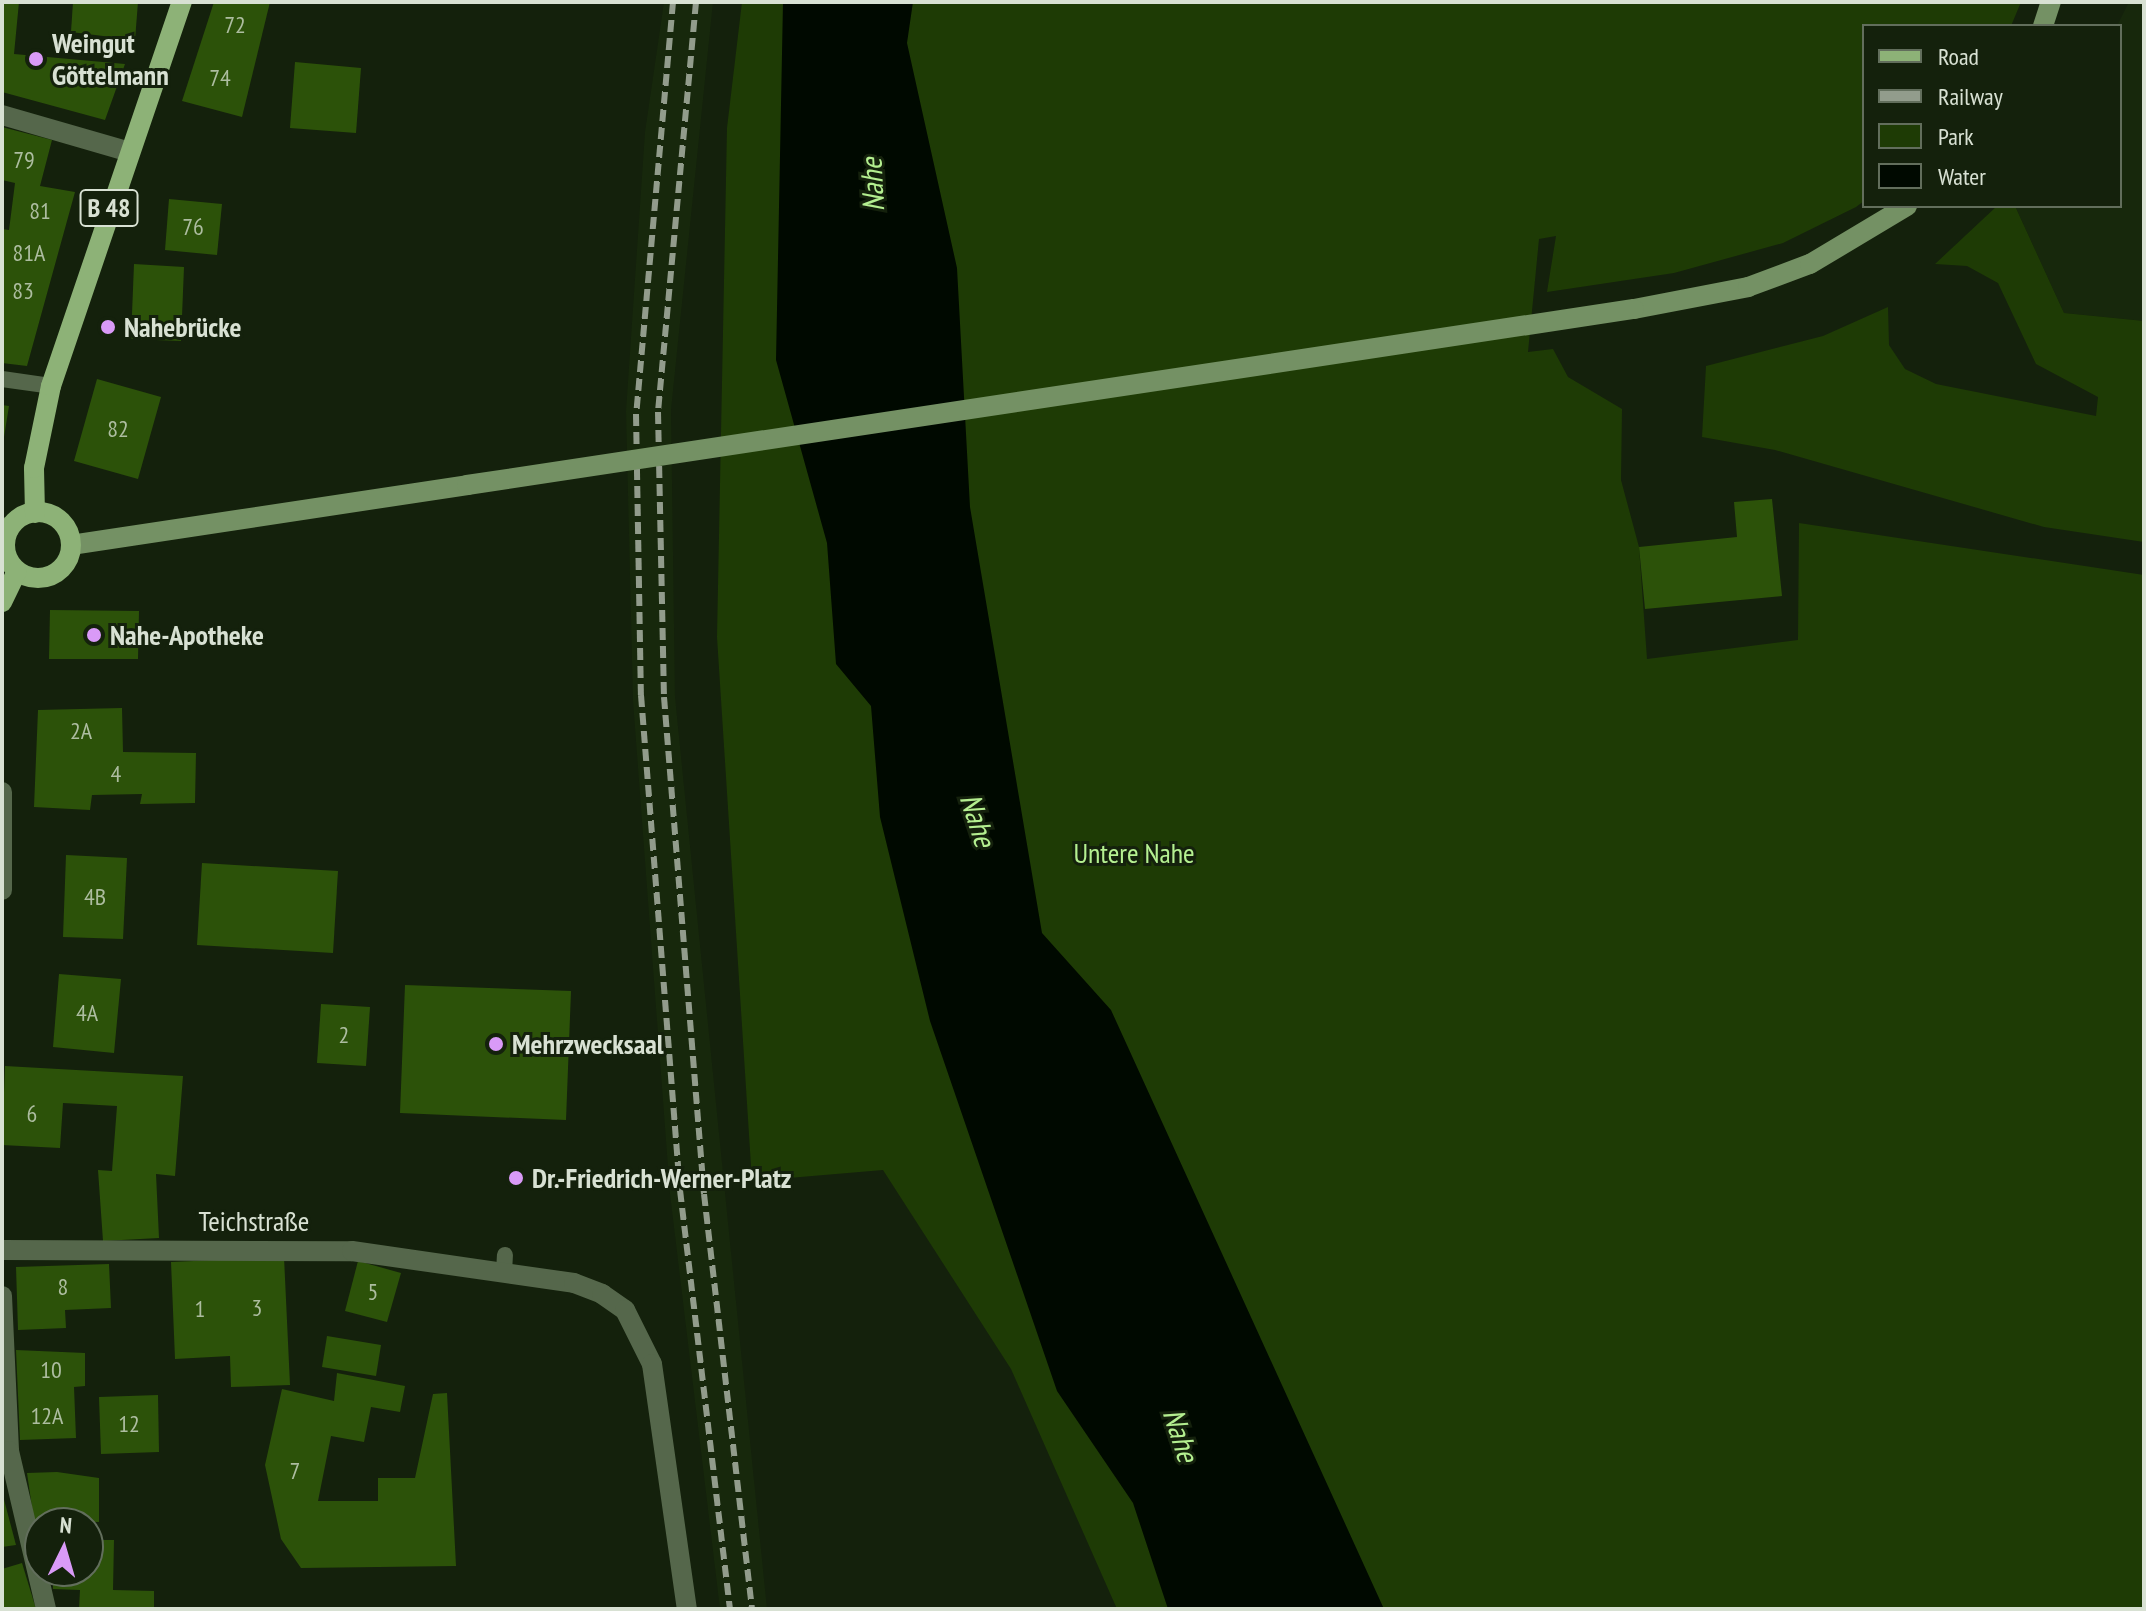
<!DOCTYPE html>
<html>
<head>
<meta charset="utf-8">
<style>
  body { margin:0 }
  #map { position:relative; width:2146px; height:1611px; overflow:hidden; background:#14210c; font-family:"PT Sans Narrow",sans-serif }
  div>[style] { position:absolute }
  .built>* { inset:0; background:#17280c }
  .green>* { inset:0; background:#1e3b05 }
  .water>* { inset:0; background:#000900 }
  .building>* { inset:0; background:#2c5209 }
  .lane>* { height:16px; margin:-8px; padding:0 8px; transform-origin:8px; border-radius:8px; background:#55674b }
  .street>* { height:20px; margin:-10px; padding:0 10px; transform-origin:10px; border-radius:10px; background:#55674b }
  .secondary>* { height:20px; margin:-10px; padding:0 10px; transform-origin:10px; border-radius:10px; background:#749164 }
  .primary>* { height:20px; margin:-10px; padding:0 10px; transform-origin:10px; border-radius:10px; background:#8db277 }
  .primary>.ring { margin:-10px; padding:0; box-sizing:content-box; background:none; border:20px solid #8db277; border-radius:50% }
  .rail>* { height:6px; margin-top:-3px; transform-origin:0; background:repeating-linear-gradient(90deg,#929c8c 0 12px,transparent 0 18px) }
  .secondary-bridge>* { height:20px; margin:-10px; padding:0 10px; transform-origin:10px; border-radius:10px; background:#749164 }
  .dots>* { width:22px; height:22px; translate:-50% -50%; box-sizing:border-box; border:4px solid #14210c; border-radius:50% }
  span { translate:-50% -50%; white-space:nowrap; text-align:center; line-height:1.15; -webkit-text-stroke:6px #14210c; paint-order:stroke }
  .number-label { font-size:24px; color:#adbda0 }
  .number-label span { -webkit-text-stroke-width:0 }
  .shield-label span { padding:2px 6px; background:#14210c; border:2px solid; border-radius:6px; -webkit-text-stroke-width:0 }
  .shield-label { font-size:26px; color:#d8e1d3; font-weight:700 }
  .poi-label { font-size:28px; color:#d8e1d3; font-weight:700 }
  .left { translate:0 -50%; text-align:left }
  .park-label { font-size:28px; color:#b5f091 }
  .street-label { font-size:28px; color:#d8e1d3 }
  .water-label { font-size:30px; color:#b4ef90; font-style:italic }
  .frame { position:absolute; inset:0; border:4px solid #d8e1d3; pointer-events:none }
  .legend { position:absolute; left:1862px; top:24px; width:260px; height:184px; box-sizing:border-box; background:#14210c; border:2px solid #626e5c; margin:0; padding:10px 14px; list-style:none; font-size:24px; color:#d8e1d3 }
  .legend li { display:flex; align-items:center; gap:16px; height:40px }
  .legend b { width:40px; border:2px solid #626e5c }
  .north { position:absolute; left:24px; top:1507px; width:80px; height:80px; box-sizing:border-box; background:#14210c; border:2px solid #626e5c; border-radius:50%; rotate:5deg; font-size:22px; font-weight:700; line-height:32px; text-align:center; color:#d8e1d3 }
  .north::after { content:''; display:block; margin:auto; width:28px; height:36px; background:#d99af7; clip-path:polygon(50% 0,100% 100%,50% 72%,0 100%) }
</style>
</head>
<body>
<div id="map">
  <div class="built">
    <div style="clip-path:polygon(664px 2px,713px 2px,671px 410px,675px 697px,767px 1609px,720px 1609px,670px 1194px,633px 701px,626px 411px,645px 132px)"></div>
    <div style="clip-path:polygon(2129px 2px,2144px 2px,2144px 321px,2064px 313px,2015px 206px,2120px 206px,2117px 26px)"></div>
  </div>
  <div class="green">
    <div style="clip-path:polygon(742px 2px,2021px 2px,2011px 26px,1864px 26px,1864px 201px,1856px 207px,1783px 243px,1674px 273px,1547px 292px,1556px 236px,1539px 239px,1528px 352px,1553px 349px,1568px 377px,1622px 409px,1621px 480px,1639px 547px,1647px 659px,1798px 640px,1799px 523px,2144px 575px,2144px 1609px,1117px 1609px,1011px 1369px,883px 1170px,752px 1181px,717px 637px,727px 128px)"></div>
    <div style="clip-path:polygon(1997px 206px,2015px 206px,2064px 313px,2144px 321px,2144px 542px,2044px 527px,1775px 450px,1702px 437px,1706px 366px,1823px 336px,1888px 307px,1889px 345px,1905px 369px,1936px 384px,2096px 416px,2098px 397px,2036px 364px,1998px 283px,1967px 266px,1935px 264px)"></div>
  </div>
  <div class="water">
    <div style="clip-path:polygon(783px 2px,913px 2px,907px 43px,957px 268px,970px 507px,1042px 933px,1111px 1010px,1384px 1609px,1168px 1609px,1133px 1503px,1057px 1391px,930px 1021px,880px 817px,871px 706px,836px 664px,827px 543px,776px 360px)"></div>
  </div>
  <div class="building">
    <div style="clip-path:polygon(2px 2px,19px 2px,14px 54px,125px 64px,105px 120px,2px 92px)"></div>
    <div style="clip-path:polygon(73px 2px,138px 2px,135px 40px,71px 32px)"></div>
    <div style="clip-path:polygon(214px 2px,270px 2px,242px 117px,182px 101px)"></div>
    <div style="clip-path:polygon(295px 62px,361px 68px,356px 133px,290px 128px)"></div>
    <div style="clip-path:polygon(2px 127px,52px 140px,40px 186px,75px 192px,27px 366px,2px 363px,2px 229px,9px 230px,15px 183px,2px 180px)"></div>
    <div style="clip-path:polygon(169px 199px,222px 204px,217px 255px,165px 250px)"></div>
    <div style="clip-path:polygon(134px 264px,184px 267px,181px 341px,131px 339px)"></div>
    <div style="clip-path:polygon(97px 379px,161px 397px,138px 479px,74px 461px)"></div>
    <div style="clip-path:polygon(2px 405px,9px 406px,4px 437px,2px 437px)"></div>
    <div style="clip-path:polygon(1772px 499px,1782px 596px,1645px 609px,1639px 547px,1737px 537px,1734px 502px)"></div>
    <div style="clip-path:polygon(50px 610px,139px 611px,138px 659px,49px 659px)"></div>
    <div style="clip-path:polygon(122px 708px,123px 752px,196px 753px,195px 803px,140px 804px,142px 794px,92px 795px,90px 810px,34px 807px,38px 710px)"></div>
    <div style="clip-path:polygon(66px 855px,127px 858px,123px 939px,63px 937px)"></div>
    <div style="clip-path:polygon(202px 863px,338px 871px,333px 953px,197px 945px)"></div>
    <div style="clip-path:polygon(59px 974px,121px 979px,114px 1053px,53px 1047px)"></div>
    <div style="clip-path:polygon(405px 985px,571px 991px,566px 1120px,400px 1113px)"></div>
    <div style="clip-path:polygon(321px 1004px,370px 1007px,366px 1066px,317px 1063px)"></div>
    <div style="clip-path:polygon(5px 1066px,183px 1076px,175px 1176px,156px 1174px,159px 1238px,103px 1241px,98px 1170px,112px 1171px,117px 1106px,63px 1103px,60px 1148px,2px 1145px)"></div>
    <div style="clip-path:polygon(284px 1257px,290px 1385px,231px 1387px,230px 1356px,175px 1359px,171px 1262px)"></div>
    <div style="clip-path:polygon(358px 1261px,401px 1273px,387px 1322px,345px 1311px)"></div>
    <div style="clip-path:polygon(109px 1264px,111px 1308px,65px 1310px,66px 1328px,18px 1330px,16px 1267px)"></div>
    <div style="clip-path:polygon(327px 1336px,381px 1345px,376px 1376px,322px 1367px)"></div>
    <div style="clip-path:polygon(16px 1350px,85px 1353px,85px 1386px,74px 1387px,76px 1438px,20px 1440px)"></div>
    <div style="clip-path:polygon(337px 1373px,405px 1386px,400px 1412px,371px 1407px,364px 1442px,331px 1436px,318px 1501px,378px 1501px,378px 1478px,415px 1478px,433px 1394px,447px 1393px,456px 1566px,301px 1568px,281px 1539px,265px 1465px,282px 1389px,334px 1401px)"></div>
    <div style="clip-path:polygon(158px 1395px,159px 1452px,101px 1454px,99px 1397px)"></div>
    <div style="clip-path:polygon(57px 1472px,99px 1478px,99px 1522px,34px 1521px,27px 1473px)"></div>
    <div style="clip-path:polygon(2px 1492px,16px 1545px,2px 1547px)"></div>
    <div style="clip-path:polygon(88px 1540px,114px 1540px,113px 1590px,154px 1591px,154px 1609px,79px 1609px,80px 1590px,53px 1589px,53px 1571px,88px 1571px)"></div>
    <div style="clip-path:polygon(22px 1563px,36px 1609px,2px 1609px,2px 1569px)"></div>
  </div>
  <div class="lane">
    <div style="left:2px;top:379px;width:49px;rotate:8.1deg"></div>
    <div style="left:504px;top:1273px;width:18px;rotate:-87deg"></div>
  </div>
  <div class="street">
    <div style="left:2px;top:115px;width:130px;rotate:16.1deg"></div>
    <div style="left:2px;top:527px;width:7px;rotate:27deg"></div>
    <div style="left:2px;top:792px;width:98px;rotate:90deg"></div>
    <div style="left:2px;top:1250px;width:350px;rotate:0.2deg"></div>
    <div style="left:352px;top:1251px;width:224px;rotate:8.2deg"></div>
    <div style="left:574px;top:1283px;width:30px;rotate:21deg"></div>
    <div style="left:602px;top:1294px;width:28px;rotate:35deg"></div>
    <div style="left:625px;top:1310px;width:60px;rotate:63.4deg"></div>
    <div style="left:652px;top:1364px;width:247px;rotate:81.9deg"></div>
    <div style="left:2px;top:1296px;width:155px;rotate:87.4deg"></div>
    <div style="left:9px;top:1451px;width:162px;rotate:76.8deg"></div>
  </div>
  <div class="secondary">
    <div style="left:2043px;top:26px;width:25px;rotate:-72deg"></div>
    <div style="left:1634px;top:309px;width:116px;rotate:-10.9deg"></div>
    <div style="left:1748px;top:287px;width:66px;rotate:-20.4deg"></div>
    <div style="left:1810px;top:264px;width:113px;rotate:-30.9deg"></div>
    <div style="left:71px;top:545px;width:401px;rotate:-8.6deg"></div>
  </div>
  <div class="primary">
    <div class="ring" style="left:5px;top:512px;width:46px;height:46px"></div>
    <div style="left:35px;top:513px;width:45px;rotate:-91.3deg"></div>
    <div style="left:34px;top:468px;width:84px;rotate:-78.3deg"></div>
    <div style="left:51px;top:386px;width:406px;rotate:-71.2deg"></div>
    <div style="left:2px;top:602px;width:34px;rotate:-64deg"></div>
  </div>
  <div class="rail">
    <div style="left:673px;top:2px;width:414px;rotate:95.1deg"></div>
    <div style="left:636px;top:414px;width:281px;rotate:89deg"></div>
    <div style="left:641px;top:695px;width:497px;rotate:85.5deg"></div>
    <div style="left:680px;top:1190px;width:422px;rotate:83.2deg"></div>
    <div style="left:696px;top:2px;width:412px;rotate:95.3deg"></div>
    <div style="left:658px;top:412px;width:285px;rotate:88.8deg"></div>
    <div style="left:664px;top:697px;width:499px;rotate:85.4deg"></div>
    <div style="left:704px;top:1194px;width:418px;rotate:83.4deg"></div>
  </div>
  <div class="secondary-bridge">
    <div style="left:467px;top:485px;width:1180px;rotate:-8.58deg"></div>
  </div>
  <div class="dots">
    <div style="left:36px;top:59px;background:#d99af7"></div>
    <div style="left:108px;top:327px;background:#d99af7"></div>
    <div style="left:94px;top:635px;background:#d99af7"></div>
    <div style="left:496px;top:1044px;background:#d99af7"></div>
    <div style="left:516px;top:1178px;background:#d99af7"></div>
  </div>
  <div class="number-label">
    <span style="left:235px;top:25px">72</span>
    <span style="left:220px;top:78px">74</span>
    <span style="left:24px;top:160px">79</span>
    <span style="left:40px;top:211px">81</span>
    <span style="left:193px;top:227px">76</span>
    <span style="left:29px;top:253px">81A</span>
    <span style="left:23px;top:291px">83</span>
    <span style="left:118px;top:429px">82</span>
    <span style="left:81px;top:731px">2A</span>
    <span style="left:116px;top:774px">4</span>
    <span style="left:95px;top:897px">4B</span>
    <span style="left:87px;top:1013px">4A</span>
    <span style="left:344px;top:1035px">2</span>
    <span style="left:32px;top:1114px">6</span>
    <span style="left:63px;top:1287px">8</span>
    <span style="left:373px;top:1292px">5</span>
    <span style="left:257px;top:1308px">3</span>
    <span style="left:200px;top:1309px">1</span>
    <span style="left:51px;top:1370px">10</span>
    <span style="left:47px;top:1416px">12A</span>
    <span style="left:129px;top:1424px">12</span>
    <span style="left:295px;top:1471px">7</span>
  </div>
  <div class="shield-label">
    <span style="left:109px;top:208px">B 48</span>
  </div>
  <div class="poi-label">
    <span class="left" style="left:52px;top:59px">Weingut<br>Göttelmann</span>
    <span class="left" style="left:124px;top:327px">Nahebrücke</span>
    <span class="left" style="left:110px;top:635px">Nahe-Apotheke</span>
    <span class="left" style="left:512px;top:1044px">Mehrzwecksaal</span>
    <span class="left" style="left:532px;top:1178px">Dr.-Friedrich-Werner-Platz</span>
  </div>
  <div class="park-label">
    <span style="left:1134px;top:853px">Untere Nahe</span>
  </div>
  <div class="street-label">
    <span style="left:254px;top:1221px">Teichstraße</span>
  </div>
  <div class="water-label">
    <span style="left:872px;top:185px;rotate:-93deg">Nahe</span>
    <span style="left:978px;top:820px;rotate:72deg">Nahe</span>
    <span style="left:1181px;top:1435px;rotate:72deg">Nahe</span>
  </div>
  <div class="frame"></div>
  <ul class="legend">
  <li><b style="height:10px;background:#8db277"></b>Road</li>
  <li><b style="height:10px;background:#929c8c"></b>Railway</li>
  <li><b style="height:22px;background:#1e3b05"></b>Park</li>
  <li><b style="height:22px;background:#000900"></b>Water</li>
  </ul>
  <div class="north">N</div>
</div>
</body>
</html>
